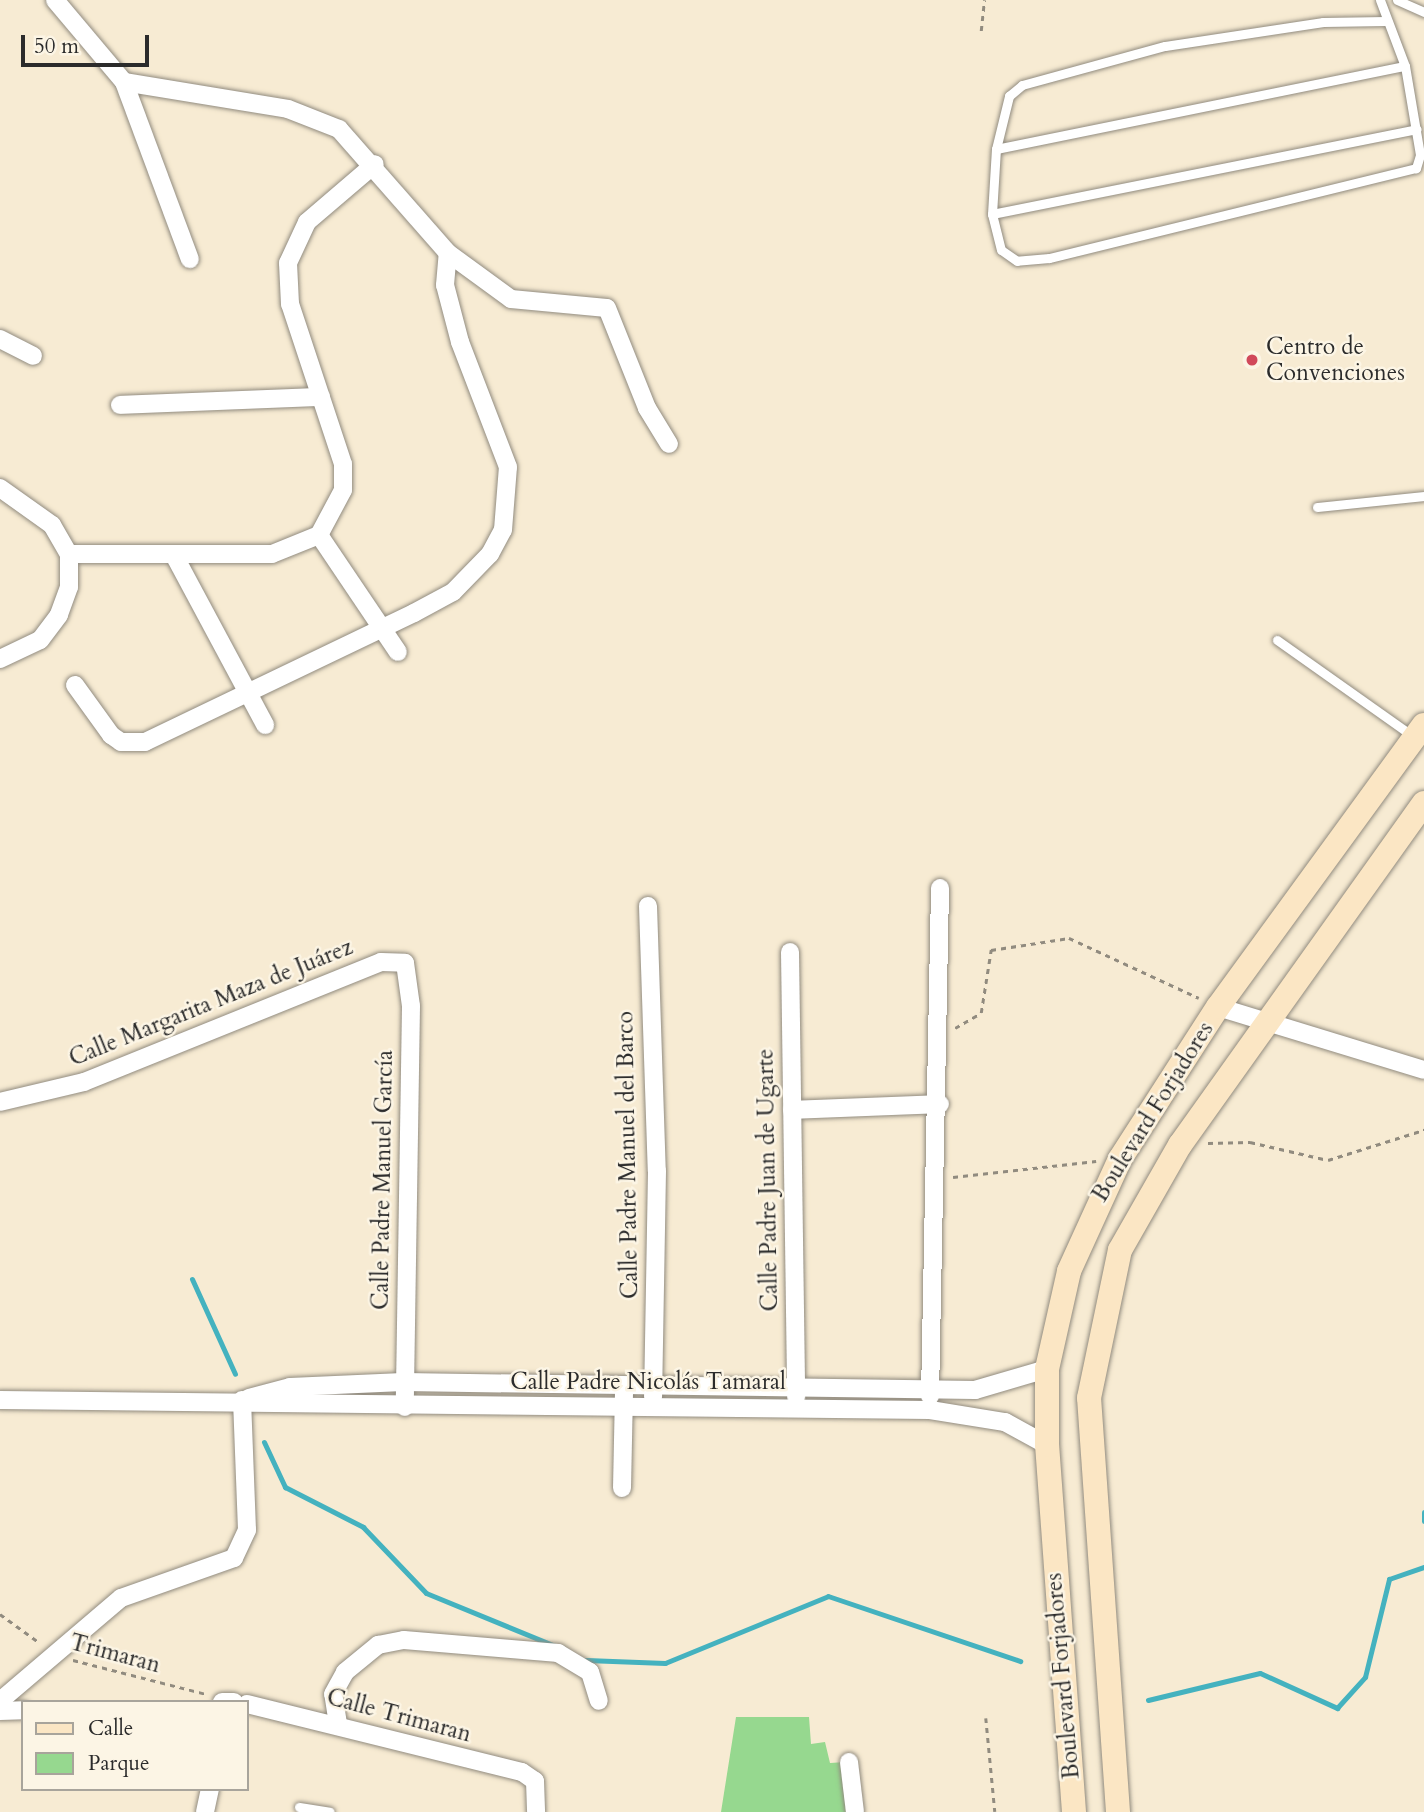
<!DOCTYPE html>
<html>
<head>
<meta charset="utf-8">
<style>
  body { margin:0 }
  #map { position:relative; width:1424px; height:1812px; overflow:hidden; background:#f7ebd3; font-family:Cardo,serif }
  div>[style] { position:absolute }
  .green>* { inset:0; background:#96d88f }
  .stream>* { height:5px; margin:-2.5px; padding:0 2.5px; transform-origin:2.5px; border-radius:2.5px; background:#44b2bf }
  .path>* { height:2.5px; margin-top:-1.25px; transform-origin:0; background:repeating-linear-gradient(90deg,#918b7f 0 5px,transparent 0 10px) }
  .roads { filter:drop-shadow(0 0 2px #918b7f) drop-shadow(0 0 2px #918b7f) }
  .service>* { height:9px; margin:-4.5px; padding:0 4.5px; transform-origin:4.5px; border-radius:4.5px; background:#fff }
  .minor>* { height:18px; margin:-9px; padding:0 9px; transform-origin:9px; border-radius:9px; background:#fff }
  .secondary>* { height:24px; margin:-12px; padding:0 12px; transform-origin:12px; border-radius:12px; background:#fbe6c4 }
  .dots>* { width:19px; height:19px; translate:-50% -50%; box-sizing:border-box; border:4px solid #fcf5e5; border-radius:50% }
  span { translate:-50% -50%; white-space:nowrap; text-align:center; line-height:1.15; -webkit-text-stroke:5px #fcf5e5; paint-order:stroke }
  .poi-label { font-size:23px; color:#2b2b2b }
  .left { translate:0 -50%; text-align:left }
  .street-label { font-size:23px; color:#2b2b2b }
  .legend { position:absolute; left:21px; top:1700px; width:228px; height:91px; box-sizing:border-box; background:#fcf5e5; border:2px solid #a8a49b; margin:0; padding:9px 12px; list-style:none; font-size:21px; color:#2b2b2b }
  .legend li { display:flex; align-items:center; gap:14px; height:35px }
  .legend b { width:35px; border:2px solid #a8a49b }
  .scale { position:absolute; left:21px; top:35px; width:128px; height:32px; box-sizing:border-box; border:4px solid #2b2b2b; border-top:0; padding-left:9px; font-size:21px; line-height:24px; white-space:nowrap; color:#2b2b2b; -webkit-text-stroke:5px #fcf5e5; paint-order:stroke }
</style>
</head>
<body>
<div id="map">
  <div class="green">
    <div style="clip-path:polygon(736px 1717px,809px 1717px,811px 1744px,825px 1742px,830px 1763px,846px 1762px,850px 1812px,721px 1812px)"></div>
  </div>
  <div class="stream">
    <div style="left:192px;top:1279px;width:104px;rotate:65.6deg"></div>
    <div style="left:264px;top:1442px;width:50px;rotate:65deg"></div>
    <div style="left:285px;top:1487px;width:88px;rotate:27.1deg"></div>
    <div style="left:363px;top:1527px;width:91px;rotate:46.3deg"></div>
    <div style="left:426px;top:1593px;width:139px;rotate:22.3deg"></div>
    <div style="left:1424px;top:1512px;width:9px;rotate:90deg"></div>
    <div style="left:586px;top:1660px;width:79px;rotate:2.2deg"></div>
    <div style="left:665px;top:1663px;width:176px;rotate:-22.3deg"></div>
    <div style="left:828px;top:1596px;width:203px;rotate:18.7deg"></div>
    <div style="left:1148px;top:1700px;width:115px;rotate:-13.6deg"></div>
    <div style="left:1260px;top:1673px;width:85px;rotate:24.4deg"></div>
    <div style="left:1337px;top:1708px;width:42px;rotate:-47.9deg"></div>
    <div style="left:1365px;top:1677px;width:101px;rotate:-76.2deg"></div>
    <div style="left:1389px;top:1579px;width:37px;rotate:-19deg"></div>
  </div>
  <div class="path">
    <div style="left:981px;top:31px;width:31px;rotate:-84deg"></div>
    <div style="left:955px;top:1028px;width:30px;rotate:-30deg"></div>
    <div style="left:981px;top:1013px;width:64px;rotate:-81deg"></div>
    <div style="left:991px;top:950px;width:79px;rotate:-8.7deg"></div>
    <div style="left:1069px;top:938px;width:143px;rotate:24.8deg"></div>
    <div style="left:1208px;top:1143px;width:42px;rotate:-1.4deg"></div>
    <div style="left:1250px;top:1142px;width:80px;rotate:13deg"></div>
    <div style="left:1328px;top:1160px;width:101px;rotate:-17.4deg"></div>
    <div style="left:953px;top:1177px;width:144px;rotate:-6.4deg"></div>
    <div style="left:0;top:1614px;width:49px;rotate:35.9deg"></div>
    <div style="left:73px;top:1660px;width:137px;rotate:14.3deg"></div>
    <div style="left:986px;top:1718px;width:94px;rotate:84.5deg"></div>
  </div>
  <div class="roads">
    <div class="service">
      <div style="left:1380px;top:0;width:71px;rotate:69.3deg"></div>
      <div style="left:1405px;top:66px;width:90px;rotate:80.4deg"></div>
      <div style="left:1420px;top:155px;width:14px;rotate:107deg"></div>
      <div style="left:1416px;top:168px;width:378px;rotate:166.2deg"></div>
      <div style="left:1049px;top:258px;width:32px;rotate:175deg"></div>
      <div style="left:1017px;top:261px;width:19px;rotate:-145deg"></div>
      <div style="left:1001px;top:250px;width:37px;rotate:-104deg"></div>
      <div style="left:992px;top:214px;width:65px;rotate:-86.5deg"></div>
      <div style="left:996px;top:149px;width:55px;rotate:-76.2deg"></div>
      <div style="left:1009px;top:96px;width:17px;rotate:-40deg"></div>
      <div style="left:1022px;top:85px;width:148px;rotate:-15.3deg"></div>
      <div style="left:1165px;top:46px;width:160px;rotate:-8.6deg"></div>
      <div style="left:1323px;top:22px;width:63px;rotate:-0.9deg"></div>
      <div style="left:1397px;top:0;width:30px;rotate:24deg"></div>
      <div style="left:996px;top:149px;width:417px;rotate:-11.5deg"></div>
      <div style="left:992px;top:214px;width:433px;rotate:-11.3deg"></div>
      <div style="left:1317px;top:507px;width:108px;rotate:-5.9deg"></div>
      <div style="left:1277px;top:640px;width:168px;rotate:35.3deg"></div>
      <div style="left:299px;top:1807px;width:31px;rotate:9deg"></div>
    </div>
    <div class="minor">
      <div style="left:55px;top:0;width:107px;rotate:49.9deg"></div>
      <div style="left:124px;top:82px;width:166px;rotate:9.3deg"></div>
      <div style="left:288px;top:109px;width:55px;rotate:21.4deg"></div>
      <div style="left:339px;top:129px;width:165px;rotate:48.7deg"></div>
      <div style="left:448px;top:253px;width:78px;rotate:36.1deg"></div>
      <div style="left:511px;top:299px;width:96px;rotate:5.4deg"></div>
      <div style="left:607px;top:308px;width:108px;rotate:68.2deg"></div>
      <div style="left:647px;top:408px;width:42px;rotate:58.6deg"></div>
      <div style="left:124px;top:82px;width:189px;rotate:69.6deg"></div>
      <div style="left:0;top:339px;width:37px;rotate:27deg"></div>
      <div style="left:120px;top:405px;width:201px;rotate:-2.3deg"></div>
      <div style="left:0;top:488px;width:64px;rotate:35.4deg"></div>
      <div style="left:52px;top:525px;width:34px;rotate:60deg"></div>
      <div style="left:69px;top:554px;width:33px;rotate:90deg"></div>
      <div style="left:69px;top:587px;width:30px;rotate:110deg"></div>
      <div style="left:59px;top:615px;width:31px;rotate:127deg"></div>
      <div style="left:40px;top:640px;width:44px;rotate:154.6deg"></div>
      <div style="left:319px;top:535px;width:141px;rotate:56deg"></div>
      <div style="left:69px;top:554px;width:203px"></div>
      <div style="left:272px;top:554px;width:51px;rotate:-22deg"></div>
      <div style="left:319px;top:535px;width:51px;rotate:-61.9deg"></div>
      <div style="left:343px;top:490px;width:26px;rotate:-90deg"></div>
      <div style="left:343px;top:464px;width:169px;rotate:-108.3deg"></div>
      <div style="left:290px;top:304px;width:41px;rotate:-92.8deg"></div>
      <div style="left:288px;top:263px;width:45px;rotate:-65.1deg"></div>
      <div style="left:307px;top:222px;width:89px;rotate:-40.5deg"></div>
      <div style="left:174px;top:555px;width:193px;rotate:61.8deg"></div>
      <div style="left:75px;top:685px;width:62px;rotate:54.2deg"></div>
      <div style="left:111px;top:735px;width:12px;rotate:35deg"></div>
      <div style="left:121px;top:742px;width:24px"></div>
      <div style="left:145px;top:742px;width:298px;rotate:-25.6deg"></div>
      <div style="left:414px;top:613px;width:44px;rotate:-28.3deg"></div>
      <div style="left:453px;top:592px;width:53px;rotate:-45.8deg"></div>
      <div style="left:490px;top:554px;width:27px;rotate:-62deg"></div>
      <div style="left:503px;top:530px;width:63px;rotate:-85.5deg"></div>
      <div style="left:508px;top:467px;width:134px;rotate:-111deg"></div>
      <div style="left:460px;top:342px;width:59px;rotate:-104.7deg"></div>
      <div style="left:445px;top:285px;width:32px;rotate:-85deg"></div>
      <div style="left:648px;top:906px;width:265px;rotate:88.1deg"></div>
      <div style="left:657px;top:1171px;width:226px;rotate:91deg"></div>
      <div style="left:790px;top:952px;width:445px;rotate:89.2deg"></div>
      <div style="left:1218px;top:1007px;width:215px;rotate:17deg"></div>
      <div style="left:0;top:1102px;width:86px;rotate:-13.4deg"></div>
      <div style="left:84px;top:1082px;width:320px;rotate:-22deg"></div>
      <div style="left:381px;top:962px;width:24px;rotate:2deg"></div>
      <div style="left:405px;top:963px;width:43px;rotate:82.1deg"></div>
      <div style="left:411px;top:1006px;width:401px;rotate:90.9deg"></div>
      <div style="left:792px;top:1110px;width:148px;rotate:-2.3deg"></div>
      <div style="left:930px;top:1396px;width:508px;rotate:-88.87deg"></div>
      <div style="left:249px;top:1398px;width:42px;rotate:-15deg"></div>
      <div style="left:290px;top:1387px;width:113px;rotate:-2.5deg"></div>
      <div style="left:403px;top:1382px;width:572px;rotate:0.8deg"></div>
      <div style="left:975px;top:1390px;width:75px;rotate:-16.3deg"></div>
      <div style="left:0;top:1400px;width:930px;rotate:0.62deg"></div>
      <div style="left:930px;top:1410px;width:76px;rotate:9.1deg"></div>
      <div style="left:1005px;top:1422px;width:48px;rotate:28.7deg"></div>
      <div style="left:622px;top:1488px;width:96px;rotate:-88.8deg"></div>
      <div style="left:0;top:1701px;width:159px;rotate:-40.4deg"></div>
      <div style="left:121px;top:1598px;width:120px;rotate:-19.5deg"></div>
      <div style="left:234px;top:1558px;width:31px;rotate:-65deg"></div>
      <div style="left:247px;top:1530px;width:130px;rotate:-92.2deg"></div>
      <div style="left:222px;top:1702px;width:12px"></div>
      <div style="left:247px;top:1704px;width:283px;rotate:13.9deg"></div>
      <div style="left:522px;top:1772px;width:16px;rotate:35deg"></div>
      <div style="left:535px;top:1781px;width:31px;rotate:88deg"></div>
      <div style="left:0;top:1711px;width:23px;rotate:-2deg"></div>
      <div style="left:338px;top:1724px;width:30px;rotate:-99deg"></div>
      <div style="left:333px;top:1694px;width:25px;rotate:-61deg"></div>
      <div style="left:345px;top:1672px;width:43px;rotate:-39.3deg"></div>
      <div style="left:378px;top:1645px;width:26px;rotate:-11deg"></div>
      <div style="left:404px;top:1640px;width:155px;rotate:4.8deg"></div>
      <div style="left:558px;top:1653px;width:37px;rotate:31deg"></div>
      <div style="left:590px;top:1672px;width:30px;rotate:73deg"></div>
      <div style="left:849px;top:1762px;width:50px;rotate:83.2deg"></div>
      <div style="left:205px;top:1812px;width:24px;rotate:-78deg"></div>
    </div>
    <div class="secondary">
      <div style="left:1074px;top:1812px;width:368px;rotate:-94.2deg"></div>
      <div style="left:1047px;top:1445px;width:76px;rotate:-90deg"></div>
      <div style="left:1047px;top:1369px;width:100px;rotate:-77.3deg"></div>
      <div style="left:1069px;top:1271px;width:123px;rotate:-65.5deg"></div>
      <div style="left:1120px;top:1159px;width:181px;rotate:-57.2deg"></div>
      <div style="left:1218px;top:1007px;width:349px;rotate:-53.9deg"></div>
      <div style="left:1118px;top:1812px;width:415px;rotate:-94deg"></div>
      <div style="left:1089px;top:1398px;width:151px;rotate:-78.2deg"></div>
      <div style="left:1120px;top:1250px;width:121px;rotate:-60.3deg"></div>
      <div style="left:1180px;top:1145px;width:420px;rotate:-54.5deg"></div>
    </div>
  </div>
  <div class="dots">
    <div style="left:1252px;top:360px;background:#d1495b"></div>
  </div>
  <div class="poi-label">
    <span class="left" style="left:1266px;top:360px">Centro de<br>Convenciones</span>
  </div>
  <div class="street-label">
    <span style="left:211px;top:1003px;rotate:-22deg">Calle Margarita Maza de Juárez</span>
    <span style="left:1153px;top:1112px;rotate:-58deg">Boulevard Forjadores</span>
    <span style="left:628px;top:1155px;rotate:-91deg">Calle Padre Manuel del Barco</span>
    <span style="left:383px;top:1180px;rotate:-89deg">Calle Padre Manuel García</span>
    <span style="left:768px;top:1180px;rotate:-91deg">Calle Padre Juan de Ugarte</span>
    <span style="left:648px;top:1382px">Calle Padre Nicolás Tamaral</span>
    <span style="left:115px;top:1654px;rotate:15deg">Trimaran</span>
    <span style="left:1063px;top:1676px;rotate:-95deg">Boulevard Forjadores</span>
    <span style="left:399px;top:1716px;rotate:15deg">Calle Trimaran</span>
  </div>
  <ul class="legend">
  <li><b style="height:9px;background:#fbe6c4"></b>Calle</li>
  <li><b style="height:19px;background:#96d88f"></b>Parque</li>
  </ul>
  <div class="scale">50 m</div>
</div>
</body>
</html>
